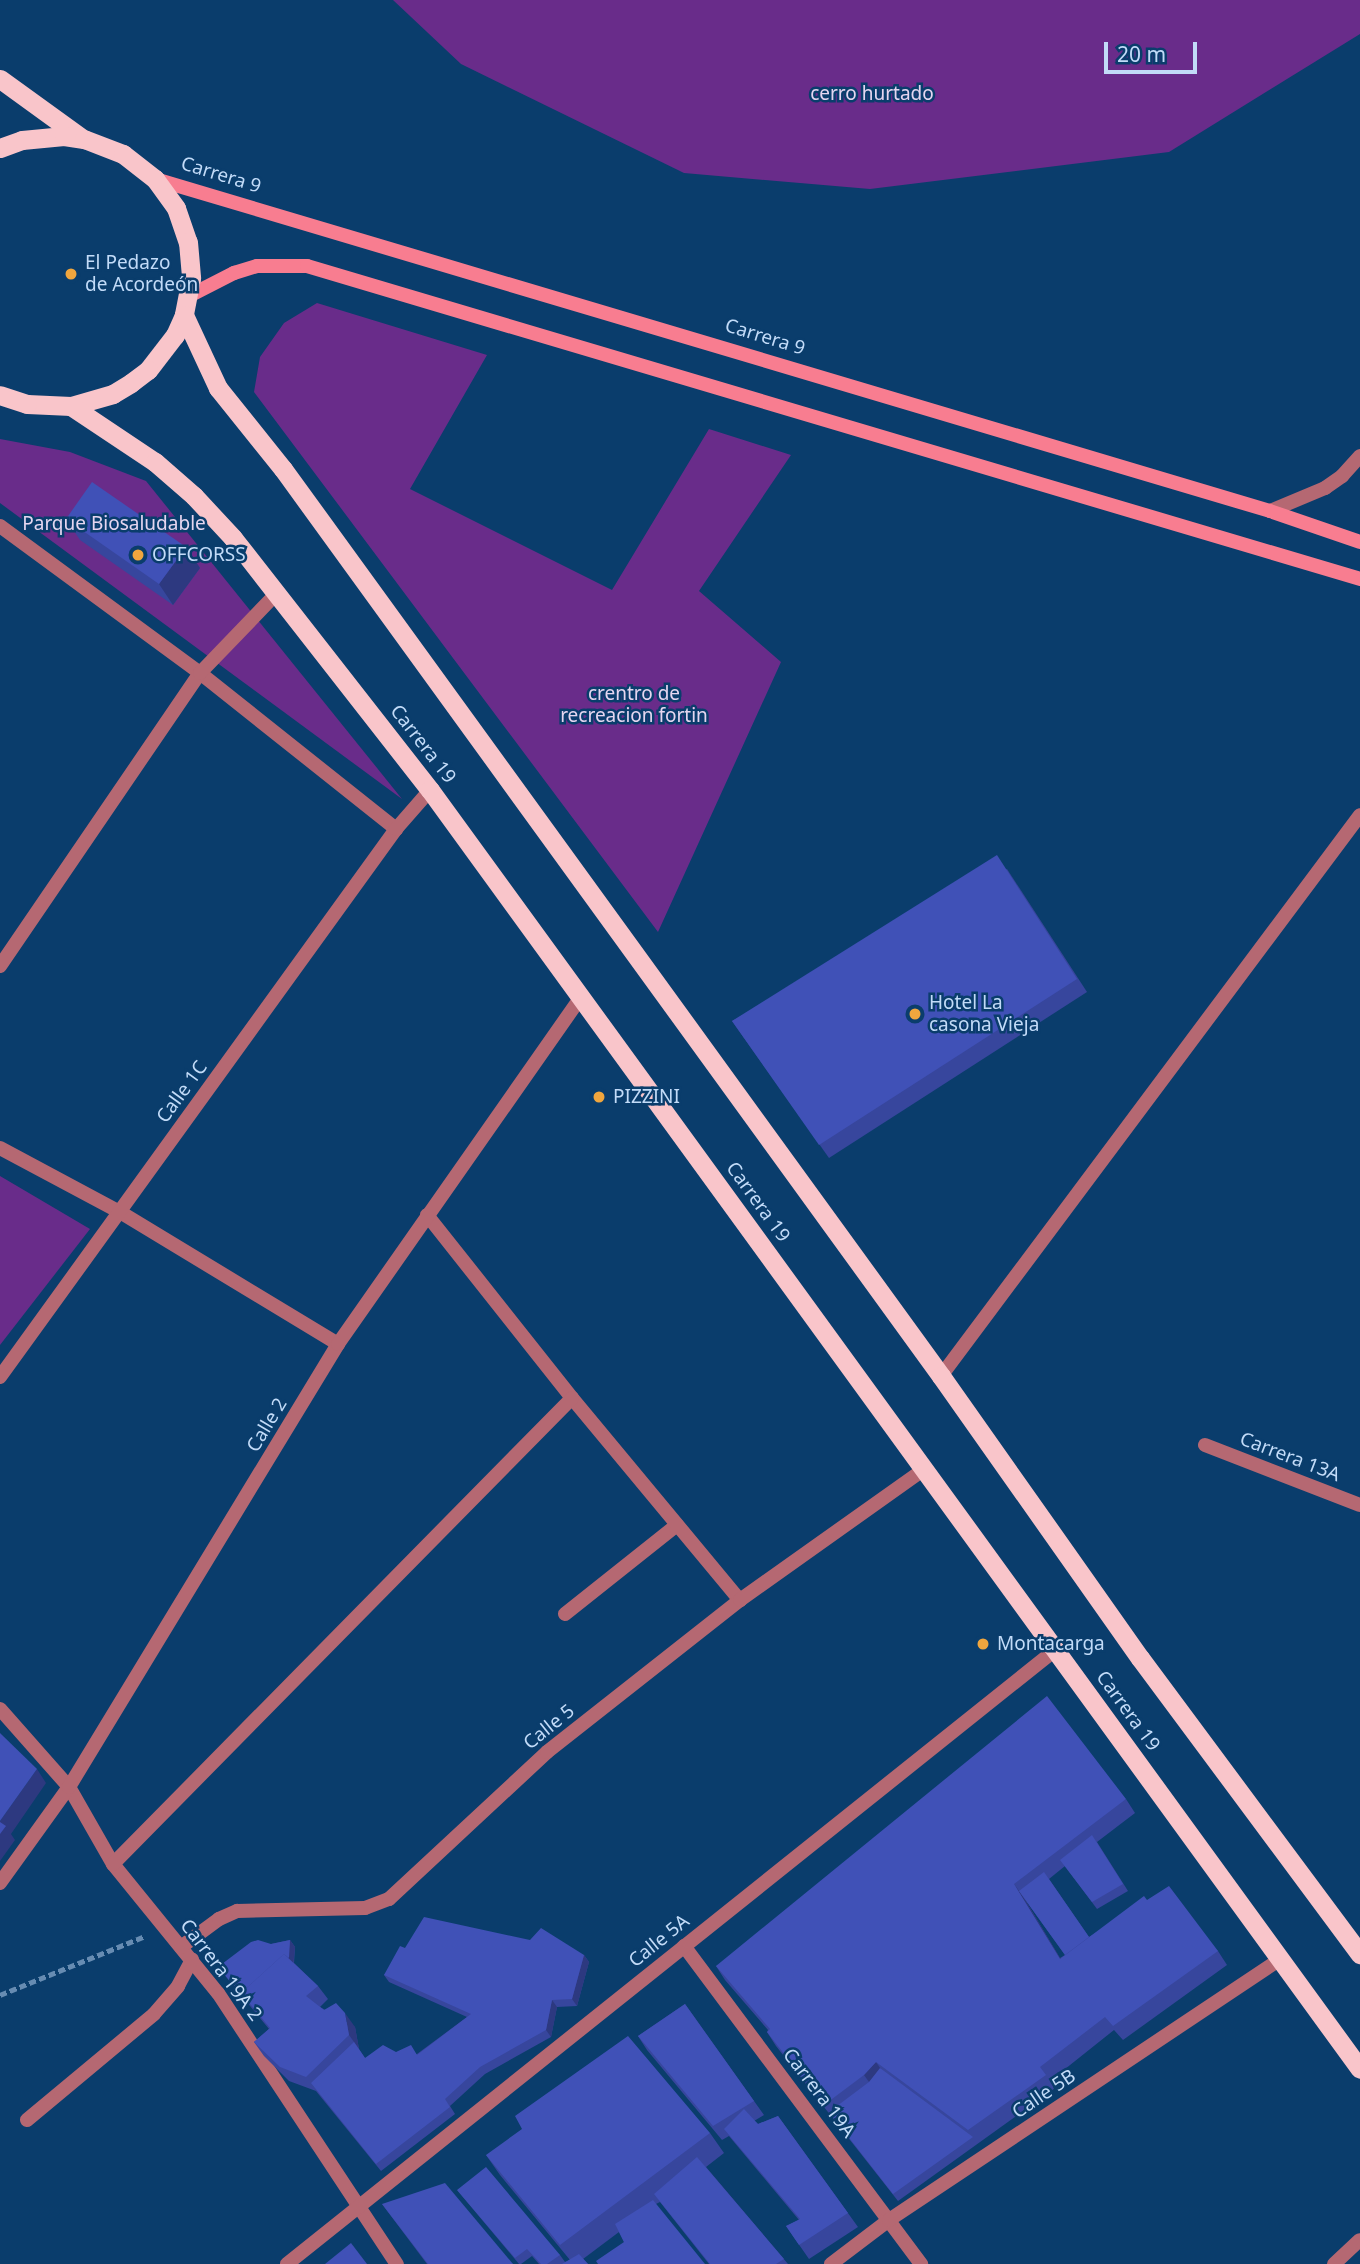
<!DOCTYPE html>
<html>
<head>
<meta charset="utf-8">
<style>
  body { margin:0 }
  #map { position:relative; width:1360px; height:2264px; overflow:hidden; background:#0a3d6c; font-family:"Noto Sans",sans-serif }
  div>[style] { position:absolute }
  .green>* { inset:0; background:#692c8a }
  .path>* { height:4.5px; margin-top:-2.25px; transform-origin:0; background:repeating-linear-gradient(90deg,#678cb2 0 7px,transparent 0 10.5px) }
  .service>* { height:14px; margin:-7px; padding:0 7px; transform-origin:7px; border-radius:7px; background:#b56872 }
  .minor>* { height:14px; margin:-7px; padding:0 7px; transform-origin:7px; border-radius:7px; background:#b56872 }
  .secondary>* { height:14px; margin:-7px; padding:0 7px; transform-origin:7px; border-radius:7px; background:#f87d90 }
  .trunk>* { height:19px; margin:-9.5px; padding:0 9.5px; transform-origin:9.5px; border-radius:9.5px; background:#f9c5ca }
  .wall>* { inset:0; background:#37469d }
  .shaded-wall>* { inset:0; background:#2d3980 }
  .building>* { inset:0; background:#4051b7 }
  .dots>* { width:19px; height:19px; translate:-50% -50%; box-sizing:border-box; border:4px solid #0a3d6c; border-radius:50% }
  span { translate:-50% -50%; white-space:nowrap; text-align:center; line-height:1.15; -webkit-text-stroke:5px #0a3d6c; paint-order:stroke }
  .park-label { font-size:19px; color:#e5d6f0 }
  .street-label { font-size:19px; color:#c2dbf8 }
  .poi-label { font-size:19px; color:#c2dbf8 }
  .left { translate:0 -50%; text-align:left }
  .scale { position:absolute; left:1104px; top:42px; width:93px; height:32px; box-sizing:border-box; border:4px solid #c2dbf8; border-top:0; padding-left:9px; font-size:21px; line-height:24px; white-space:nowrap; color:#c2dbf8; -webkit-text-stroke:5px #0a3d6c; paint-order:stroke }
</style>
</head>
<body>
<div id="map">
  <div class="green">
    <div style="clip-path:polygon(393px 0,1360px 0,1360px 34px,1169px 152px,870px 189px,684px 173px,461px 64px)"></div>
    <div style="clip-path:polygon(317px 303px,487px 355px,410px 489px,612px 590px,709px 429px,791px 455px,699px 591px,781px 662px,658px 932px,254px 392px,260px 357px,284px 323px)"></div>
    <div style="clip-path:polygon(0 439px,70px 452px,146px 481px,402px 799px,0 503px)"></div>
    <div style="clip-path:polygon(0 1176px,90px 1229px,0 1345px)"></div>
  </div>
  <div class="path">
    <div style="left:0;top:1995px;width:157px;rotate:-22.1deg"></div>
  </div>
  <div class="service">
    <div style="left:565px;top:1614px;width:143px;rotate:-38.5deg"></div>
    <div style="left:27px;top:2120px;width:165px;rotate:-39.8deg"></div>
    <div style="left:154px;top:2014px;width:37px;rotate:-49deg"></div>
    <div style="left:178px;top:1986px;width:30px;rotate:-62deg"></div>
  </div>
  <div class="minor">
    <div style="left:1270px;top:511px;width:60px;rotate:-22.7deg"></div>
    <div style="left:1325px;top:488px;width:21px;rotate:-35deg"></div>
    <div style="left:1342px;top:476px;width:27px;rotate:-48deg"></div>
    <div style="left:0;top:526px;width:248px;rotate:36.3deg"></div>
    <div style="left:200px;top:673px;width:251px;rotate:38.5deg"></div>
    <div style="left:0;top:966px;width:355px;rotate:-55.7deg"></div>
    <div style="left:200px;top:673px;width:111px;rotate:-46.1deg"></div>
    <div style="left:0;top:1148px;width:136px;rotate:28.1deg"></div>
    <div style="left:120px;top:1212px;width:255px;rotate:31.2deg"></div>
    <div style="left:427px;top:1215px;width:233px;rotate:51.6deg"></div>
    <div style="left:572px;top:1398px;width:263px;rotate:50.3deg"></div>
    <div style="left:941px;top:1376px;width:700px;rotate:-53.24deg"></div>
    <div style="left:0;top:1377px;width:676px;rotate:-54.15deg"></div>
    <div style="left:396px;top:829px;width:52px;rotate:-48.9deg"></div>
    <div style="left:1205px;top:1445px;width:166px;rotate:21.2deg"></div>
    <div style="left:0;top:1709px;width:104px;rotate:48.5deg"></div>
    <div style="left:69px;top:1787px;width:89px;rotate:60.3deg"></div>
    <div style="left:113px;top:1864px;width:166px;rotate:50.9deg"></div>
    <div style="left:218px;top:1993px;width:325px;rotate:56.6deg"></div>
    <div style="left:113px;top:1864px;width:654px;rotate:-45.43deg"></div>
    <div style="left:0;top:1883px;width:118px;rotate:-54.3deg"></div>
    <div style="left:69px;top:1787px;width:518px;rotate:-58.73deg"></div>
    <div style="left:338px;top:1344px;width:424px;rotate:-55deg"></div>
    <div style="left:684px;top:1946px;width:397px;rotate:53.3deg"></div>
    <div style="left:181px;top:1947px;width:47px;rotate:-36.4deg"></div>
    <div style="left:219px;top:1919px;width:20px;rotate:-24deg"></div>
    <div style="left:237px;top:1911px;width:128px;rotate:-1.3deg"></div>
    <div style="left:365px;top:1908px;width:26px;rotate:-21deg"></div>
    <div style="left:389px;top:1899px;width:216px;rotate:-42.9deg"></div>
    <div style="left:547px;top:1752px;width:246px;rotate:-38.2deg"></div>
    <div style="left:740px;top:1600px;width:226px;rotate:-35.4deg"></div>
    <div style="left:287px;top:2264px;width:983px;rotate:-38.64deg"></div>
    <div style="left:831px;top:2264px;width:73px;rotate:-37.2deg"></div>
    <div style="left:889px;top:2220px;width:470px;rotate:-33.7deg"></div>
    <div style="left:1334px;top:2264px;width:35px;rotate:-43deg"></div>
  </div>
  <div class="secondary">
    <div style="left:155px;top:179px;width:1163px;rotate:16.58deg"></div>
    <div style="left:1270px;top:511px;width:95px;rotate:19deg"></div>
    <div style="left:189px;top:296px;width:51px;rotate:-27.1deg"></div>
    <div style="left:234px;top:273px;width:24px;rotate:-17deg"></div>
    <div style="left:257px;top:266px;width:50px"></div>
    <div style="left:307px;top:266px;width:1099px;rotate:16.55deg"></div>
  </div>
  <div class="trunk">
    <div style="left:0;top:79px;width:99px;rotate:35.9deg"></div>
    <div style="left:0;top:148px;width:23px;rotate:-20deg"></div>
    <div style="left:22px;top:140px;width:42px;rotate:-5.4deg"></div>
    <div style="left:64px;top:136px;width:20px;rotate:9deg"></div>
    <div style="left:84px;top:139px;width:42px;rotate:21deg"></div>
    <div style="left:123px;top:154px;width:41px;rotate:38deg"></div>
    <div style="left:155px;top:179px;width:36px;rotate:54deg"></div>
    <div style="left:176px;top:208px;width:36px;rotate:71deg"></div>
    <div style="left:188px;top:242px;width:36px;rotate:85deg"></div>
    <div style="left:191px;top:278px;width:38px;rotate:101deg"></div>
    <div style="left:184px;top:315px;width:22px;rotate:114deg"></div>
    <div style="left:175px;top:335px;width:44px;rotate:127.6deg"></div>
    <div style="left:148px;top:370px;width:21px;rotate:143deg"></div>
    <div style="left:131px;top:383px;width:21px;rotate:149deg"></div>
    <div style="left:113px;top:394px;width:44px;rotate:164.1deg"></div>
    <div style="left:71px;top:406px;width:44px;rotate:-177.4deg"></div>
    <div style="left:27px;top:404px;width:28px;rotate:-162deg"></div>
    <div style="left:184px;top:315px;width:81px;rotate:65deg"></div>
    <div style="left:218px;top:388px;width:104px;rotate:51.3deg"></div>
    <div style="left:283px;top:469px;width:1121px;rotate:54.04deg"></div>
    <div style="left:941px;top:1376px;width:345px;rotate:54.8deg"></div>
    <div style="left:1140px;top:1658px;width:369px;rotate:53.4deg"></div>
    <div style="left:71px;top:406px;width:101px;rotate:33.7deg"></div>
    <div style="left:155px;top:462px;width:52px;rotate:41.1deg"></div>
    <div style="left:194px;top:496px;width:57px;rotate:47.1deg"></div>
    <div style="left:233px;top:538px;width:320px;rotate:52deg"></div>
    <div style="left:430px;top:790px;width:1581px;rotate:53.98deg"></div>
  </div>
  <div class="wall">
    <div style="clip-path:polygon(66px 519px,186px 547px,200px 568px,173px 605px,80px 540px)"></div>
    <div style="clip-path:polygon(1007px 869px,1087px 992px,829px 1158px,732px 1021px)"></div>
    <div style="clip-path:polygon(evenodd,1126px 1799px,1135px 1813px,1097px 1842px,1128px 1891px,1097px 1909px,1065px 1866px,1049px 1879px,1089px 1937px,1147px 1900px,1218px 1951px,1227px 1965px,1123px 2040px,1114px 2030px,1050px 2081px,1055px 2088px,898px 2201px,776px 2046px,767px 2032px,768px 2030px,725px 1980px,716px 1966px,1126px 1799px,1024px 1898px,1065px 1955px,1060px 1958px,1024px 1898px)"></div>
    <div style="clip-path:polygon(290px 1940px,295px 1947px,294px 1963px,318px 1986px,328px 1999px,320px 2007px,355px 2027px,359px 2049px,365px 2058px,396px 2052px,417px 2054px,467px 2017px,389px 1982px,384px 1975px,405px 1948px,584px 1955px,589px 1962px,577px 2006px,557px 2007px,551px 2037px,485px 2074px,450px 2106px,455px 2114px,381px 2171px,316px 2091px,289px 2081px,264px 2056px,254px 2042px,269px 2029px,218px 1967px,271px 1944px)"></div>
    <div style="clip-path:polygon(685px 2004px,764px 2115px,754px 2121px,758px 2124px,778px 2116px,858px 2227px,809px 2259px,786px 2226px,799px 2220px,729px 2136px,722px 2140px,647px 2050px,638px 2036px)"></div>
    <div style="clip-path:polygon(710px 2133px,724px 2153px,706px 2167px,788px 2264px,709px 2264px,660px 2202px,656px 2204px,624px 2242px,619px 2232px,583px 2259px,588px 2264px,539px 2264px,532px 2256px,521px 2264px,519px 2264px,457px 2190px,560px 2255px,565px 2262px,570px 2260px,500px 2175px,486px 2155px)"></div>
    <div style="clip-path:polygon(382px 2204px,513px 2264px,427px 2264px)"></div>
  </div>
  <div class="shaded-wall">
    <div style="clip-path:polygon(186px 547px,200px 568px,173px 605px,159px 584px)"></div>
    <div style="clip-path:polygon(37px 1769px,46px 1783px,11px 1834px,15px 1840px,0 1861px,0 1821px)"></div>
    <div style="clip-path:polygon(1014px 1884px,1024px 1898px,1069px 1973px,1060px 1959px)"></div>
    <div style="clip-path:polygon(290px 1940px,295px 1947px,293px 1967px,288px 1960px)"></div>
    <div style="clip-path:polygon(584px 1955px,589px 1962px,577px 2006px,572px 1999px)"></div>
    <div style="clip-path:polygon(552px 2000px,557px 2007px,551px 2037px,546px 2030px)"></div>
    <div style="clip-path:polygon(345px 2013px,355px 2027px,359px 2049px,349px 2035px)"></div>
    <div style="clip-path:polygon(876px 2062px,885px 2075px,874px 2089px,864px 2075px)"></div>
  </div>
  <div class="building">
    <div style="clip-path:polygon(92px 482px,186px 547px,159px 584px,66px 519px)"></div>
    <div style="clip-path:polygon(997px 855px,1077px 979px,819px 1145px,732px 1021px)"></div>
    <div style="clip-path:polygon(1047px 1696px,1126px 1799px,1014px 1884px,1060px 1959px,1144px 1896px,1147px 1900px,1169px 1886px,1218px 1951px,1113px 2026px,1105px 2017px,1040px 2067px,1046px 2075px,968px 2130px,876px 2062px,864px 2075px,824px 2105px,767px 2032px,770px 2029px,716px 1966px)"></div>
    <div style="clip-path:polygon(0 1733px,37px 1769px,0 1821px)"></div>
    <div style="clip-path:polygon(0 1822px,6px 1826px,0 1834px)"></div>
    <div style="clip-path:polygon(1092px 1835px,1123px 1884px,1092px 1902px,1060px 1860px)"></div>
    <div style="clip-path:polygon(1044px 1872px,1089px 1937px,1065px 1955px,1019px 1891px)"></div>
    <div style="clip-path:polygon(424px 1917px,530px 1940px,541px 1928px,584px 1955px,572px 1999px,552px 2000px,546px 2030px,480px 2067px,445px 2099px,450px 2107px,376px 2164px,311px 2083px,354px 2042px,365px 2058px,383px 2045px,396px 2052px,411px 2045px,417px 2055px,471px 2014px,384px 1975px,400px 1946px,405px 1948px)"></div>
    <div style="clip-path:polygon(258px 1940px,271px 1944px,290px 1940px,289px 1958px,284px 1954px,241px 1993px,246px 2000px,218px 1967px,251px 1942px)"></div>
    <div style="clip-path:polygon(284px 1954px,318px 1986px,306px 1996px,324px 2010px,336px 2003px,345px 2013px,349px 2035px,306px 2077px,280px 2067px,254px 2042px,270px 2028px,241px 1993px)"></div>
    <div style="clip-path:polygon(685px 2004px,754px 2101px,713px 2126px,638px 2036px)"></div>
    <div style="clip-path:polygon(628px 2036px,710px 2133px,560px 2245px,486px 2155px,522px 2129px,515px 2116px)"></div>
    <div style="clip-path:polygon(880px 2068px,973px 2137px,893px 2194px,829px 2112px,869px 2082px)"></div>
    <div style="clip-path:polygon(744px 2109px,758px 2124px,778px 2116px,848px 2213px,799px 2245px,786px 2226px,800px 2219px,724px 2129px)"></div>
    <div style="clip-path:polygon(697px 2157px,784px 2259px,776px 2264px,710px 2264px,654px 2194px)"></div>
    <div style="clip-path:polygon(486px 2167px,560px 2255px,547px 2264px,541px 2264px,527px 2249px,515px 2258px,457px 2190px)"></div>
    <div style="clip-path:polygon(445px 2183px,513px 2264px,428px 2264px,382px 2204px)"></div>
    <div style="clip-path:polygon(653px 2200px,705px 2264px,598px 2264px,596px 2261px,624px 2242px,615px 2224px)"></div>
    <div style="clip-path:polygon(351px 2243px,367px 2264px,325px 2264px)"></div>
    <div style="clip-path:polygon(579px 2254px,588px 2264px,562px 2264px)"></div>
  </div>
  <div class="dots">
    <div style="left:71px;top:274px;background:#f0a63e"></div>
    <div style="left:138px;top:555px;background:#f0a63e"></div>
    <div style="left:915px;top:1014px;background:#f0a63e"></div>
    <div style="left:599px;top:1097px;background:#f0a63e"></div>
    <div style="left:983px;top:1644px;background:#f0a63e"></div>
  </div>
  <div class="park-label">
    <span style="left:872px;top:94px">cerro hurtado</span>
    <span style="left:114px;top:524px">Parque Biosaludable</span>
    <span style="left:634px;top:705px">crentro de<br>recreacion fortin</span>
  </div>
  <div class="street-label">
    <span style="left:221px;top:175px;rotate:17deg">Carrera 9</span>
    <span style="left:765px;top:337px;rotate:17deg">Carrera 9</span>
    <span style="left:423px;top:744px;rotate:52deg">Carrera 19</span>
    <span style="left:182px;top:1092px;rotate:-54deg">Calle 1C</span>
    <span style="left:758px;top:1202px;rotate:54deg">Carrera 19</span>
    <span style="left:267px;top:1425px;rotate:-59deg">Calle 2</span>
    <span style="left:1290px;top:1457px;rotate:21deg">Carrera 13A</span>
    <span style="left:1128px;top:1711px;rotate:54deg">Carrera 19</span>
    <span style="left:549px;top:1727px;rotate:-39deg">Calle 5</span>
    <span style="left:659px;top:1941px;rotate:-39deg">Calle 5A</span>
    <span style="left:221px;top:1970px;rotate:53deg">Carrera 19A 2</span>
    <span style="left:819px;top:2093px;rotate:53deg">Carrera 19A</span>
    <span style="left:1044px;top:2094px;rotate:-34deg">Calle 5B</span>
  </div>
  <div class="poi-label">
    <span class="left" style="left:85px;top:274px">El Pedazo<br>de Acordeón</span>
    <span class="left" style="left:152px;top:555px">OFFCORSS</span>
    <span class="left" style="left:929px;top:1014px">Hotel La<br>casona Vieja</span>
    <span class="left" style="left:613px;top:1097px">PIZZINI</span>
    <span class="left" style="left:997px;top:1644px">Montacarga</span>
  </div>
  <div class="scale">20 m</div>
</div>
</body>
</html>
